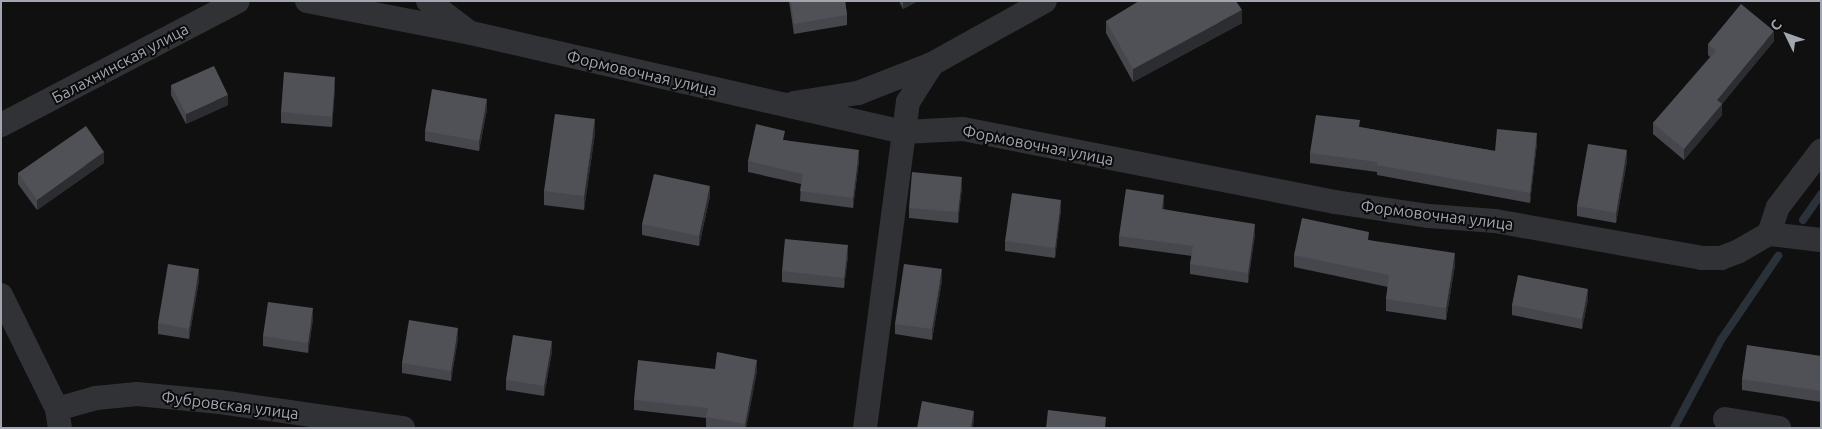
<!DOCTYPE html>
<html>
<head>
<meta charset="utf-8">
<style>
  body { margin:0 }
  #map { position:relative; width:1822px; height:429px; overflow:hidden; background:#101011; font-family:Ubuntu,sans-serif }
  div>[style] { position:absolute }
  .stream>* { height:8px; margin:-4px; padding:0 4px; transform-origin:4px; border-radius:4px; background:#2b3139 }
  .minor>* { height:24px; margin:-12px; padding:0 12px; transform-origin:12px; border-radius:12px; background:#313236 }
  .wall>* { inset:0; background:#46474c }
  .shaded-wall>* { inset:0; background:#2c2d30 }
  .building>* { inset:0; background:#505157 }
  span { translate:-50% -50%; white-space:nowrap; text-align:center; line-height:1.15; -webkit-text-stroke:4px #0b0b0c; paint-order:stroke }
  .street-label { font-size:16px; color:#a2a6b1 }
  .frame { position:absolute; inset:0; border:2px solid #a2a6b1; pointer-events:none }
  .north { position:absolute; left:1762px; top:10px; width:50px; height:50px; -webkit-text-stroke:4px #0b0b0c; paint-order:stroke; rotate:312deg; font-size:14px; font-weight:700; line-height:20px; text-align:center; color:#a2a6b1 }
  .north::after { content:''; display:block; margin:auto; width:18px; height:22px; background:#a2a6b1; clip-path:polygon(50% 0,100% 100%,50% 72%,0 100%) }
</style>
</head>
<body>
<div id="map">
  <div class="stream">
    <div style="left:1803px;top:220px;width:32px;rotate:-55deg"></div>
    <div style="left:1674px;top:428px;width:100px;rotate:-61.9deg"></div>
    <div style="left:1721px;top:340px;width:102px;rotate:-55.8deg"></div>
  </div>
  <div class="minor">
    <div style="left:307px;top:1px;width:167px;rotate:11deg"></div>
    <div style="left:471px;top:33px;width:443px;rotate:12.9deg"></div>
    <div style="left:903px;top:132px;width:60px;rotate:-2.9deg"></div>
    <div style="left:963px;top:129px;width:379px;rotate:11.1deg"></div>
    <div style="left:1335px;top:202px;width:95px;rotate:8.5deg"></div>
    <div style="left:1429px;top:216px;width:66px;rotate:4.3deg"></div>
    <div style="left:1495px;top:221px;width:210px;rotate:10.1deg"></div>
    <div style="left:1702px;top:258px;width:19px"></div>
    <div style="left:1721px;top:258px;width:19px;rotate:-21deg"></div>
    <div style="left:1739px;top:251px;width:34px;rotate:-30deg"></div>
    <div style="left:1769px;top:234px;width:52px;rotate:6.6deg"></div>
    <div style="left:428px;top:1px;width:46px;rotate:37.1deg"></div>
    <div style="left:794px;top:103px;width:65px;rotate:-8.9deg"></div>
    <div style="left:858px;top:93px;width:79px;rotate:-21.4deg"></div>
    <div style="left:932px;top:64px;width:129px;rotate:-29.1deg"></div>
    <div style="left:1px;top:125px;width:267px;rotate:-27.6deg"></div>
    <div style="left:1769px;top:234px;width:28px;rotate:-72deg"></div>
    <div style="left:1778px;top:207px;width:71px;rotate:-52.5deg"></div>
    <div style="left:1px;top:295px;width:127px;rotate:63.8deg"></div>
    <div style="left:57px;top:409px;width:19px;rotate:81deg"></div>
    <div style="left:57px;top:409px;width:41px;rotate:-15.8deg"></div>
    <div style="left:96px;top:398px;width:41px;rotate:-5.6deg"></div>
    <div style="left:137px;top:394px;width:83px;rotate:5.5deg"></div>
    <div style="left:220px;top:402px;width:185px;rotate:8.1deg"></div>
    <div style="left:1725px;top:419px;width:55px;rotate:9.5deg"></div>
    <div style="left:865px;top:428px;width:329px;rotate:-82.5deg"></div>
    <div style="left:908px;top:102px;width:45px;rotate:-57.7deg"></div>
  </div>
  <div class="wall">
    <div style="clip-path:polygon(789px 1px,845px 1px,847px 15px,847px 25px,794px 34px)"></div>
    <div style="clip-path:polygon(899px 1px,918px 1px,903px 9px)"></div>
    <div style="clip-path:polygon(1106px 21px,1242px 23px,1133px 82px,1106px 33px)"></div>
    <div style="clip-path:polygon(1774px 41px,1722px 104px,1722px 115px,1684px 160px,1653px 134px,1653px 123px,1710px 57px,1708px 55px,1708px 44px)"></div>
    <div style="clip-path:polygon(171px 85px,228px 105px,186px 124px,171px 95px)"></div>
    <div style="clip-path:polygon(335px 87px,332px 127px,281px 123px,281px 112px)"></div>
    <div style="clip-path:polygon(487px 109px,479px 151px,425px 141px,425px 131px)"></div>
    <div style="clip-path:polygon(1360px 127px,1495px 151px,1537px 143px,1530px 203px,1377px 175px,1377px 172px,1310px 163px,1310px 153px)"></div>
    <div style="clip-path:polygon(595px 133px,584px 210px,544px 205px,544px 191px)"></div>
    <div style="clip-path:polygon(785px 140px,859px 161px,853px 208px,800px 201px,801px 184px,748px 172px,748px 161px)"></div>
    <div style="clip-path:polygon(1627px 161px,1616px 223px,1577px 216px,1577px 206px)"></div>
    <div style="clip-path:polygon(104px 163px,37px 210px,18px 184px,18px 173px)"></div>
    <div style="clip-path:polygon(962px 187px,958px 223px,909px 218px,909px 208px)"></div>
    <div style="clip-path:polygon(710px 196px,699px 246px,642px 235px,642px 224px)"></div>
    <div style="clip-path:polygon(1164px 205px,1163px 209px,1255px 234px,1248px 283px,1190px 274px,1190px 264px,1192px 256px,1119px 246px,1119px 236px)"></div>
    <div style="clip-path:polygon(1061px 210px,1055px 258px,1005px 251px,1005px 241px)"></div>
    <div style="clip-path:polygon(1369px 240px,1455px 265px,1446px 320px,1386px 311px,1386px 299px,1388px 287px,1294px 267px,1294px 255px)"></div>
    <div style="clip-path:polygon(848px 256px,844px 288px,782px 282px,782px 271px)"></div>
    <div style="clip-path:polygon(199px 280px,189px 339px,158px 334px,158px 323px)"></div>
    <div style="clip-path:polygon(942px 280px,932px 340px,895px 334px,895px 324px)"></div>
    <div style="clip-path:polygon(1588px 299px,1582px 329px,1512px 315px,1512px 305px)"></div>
    <div style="clip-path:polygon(313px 319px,308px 353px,263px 346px,263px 336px)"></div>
    <div style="clip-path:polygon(458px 338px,451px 381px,402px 373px,402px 363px)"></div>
    <div style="clip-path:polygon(552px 351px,544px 396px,506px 390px,506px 380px)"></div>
    <div style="clip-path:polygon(1821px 356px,1821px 402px,1742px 390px,1742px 379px)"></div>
    <div style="clip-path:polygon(715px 369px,757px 371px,746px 428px,710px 428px,706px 427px,706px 418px,634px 410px,634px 400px)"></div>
  </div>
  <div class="shaded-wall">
    <div style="clip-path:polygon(903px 1px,918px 1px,903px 9px)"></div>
    <div style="clip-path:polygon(1242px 10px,1242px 23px,1133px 82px,1133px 69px)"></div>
    <div style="clip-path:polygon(1774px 31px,1774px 41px,1722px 104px,1722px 115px,1684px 160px,1684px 149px,1717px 100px)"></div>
    <div style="clip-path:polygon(335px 77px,335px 87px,332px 127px,332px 117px)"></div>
    <div style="clip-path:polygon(228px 95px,228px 105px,186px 124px,186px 114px)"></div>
    <div style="clip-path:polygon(487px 99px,487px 109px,479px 151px,479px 141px)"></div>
    <div style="clip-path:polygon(595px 119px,595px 133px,584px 210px,584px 196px)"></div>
    <div style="clip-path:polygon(1537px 133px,1537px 143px,1530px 203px,1530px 193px)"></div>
    <div style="clip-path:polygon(859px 150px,859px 161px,853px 208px,853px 198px)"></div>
    <div style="clip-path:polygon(1627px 150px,1627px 161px,1616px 223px,1616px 213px)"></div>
    <div style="clip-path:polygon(104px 152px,104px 163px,37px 210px,37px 200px)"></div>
    <div style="clip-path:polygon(962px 177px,962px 187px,958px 223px,958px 212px)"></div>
    <div style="clip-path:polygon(710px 186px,710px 196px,699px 246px,699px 236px)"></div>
    <div style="clip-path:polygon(1164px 195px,1164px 205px,1162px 220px,1162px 209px)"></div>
    <div style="clip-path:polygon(1061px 200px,1061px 210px,1055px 258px,1055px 248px)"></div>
    <div style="clip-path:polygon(1255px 224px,1255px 234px,1248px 283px,1248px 273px)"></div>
    <div style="clip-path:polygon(848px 245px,848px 256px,844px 288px,844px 278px)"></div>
    <div style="clip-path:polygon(1455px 253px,1455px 265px,1446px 320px,1446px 308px)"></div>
    <div style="clip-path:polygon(199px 269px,199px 280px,189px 339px,189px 329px)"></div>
    <div style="clip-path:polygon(942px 269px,942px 280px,932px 340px,932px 329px)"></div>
    <div style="clip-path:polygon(1588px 289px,1588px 299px,1582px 329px,1582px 319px)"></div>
    <div style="clip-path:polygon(313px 308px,313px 319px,308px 353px,308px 343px)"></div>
    <div style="clip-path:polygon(458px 328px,458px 338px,451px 381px,451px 371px)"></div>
    <div style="clip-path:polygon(552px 341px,552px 351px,544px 396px,544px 386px)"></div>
    <div style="clip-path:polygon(757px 360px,757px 371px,746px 428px,745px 428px,745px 424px)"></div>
    <div style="clip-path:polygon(974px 411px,974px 421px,973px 428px,971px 428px)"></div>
  </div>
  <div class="building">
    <div style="clip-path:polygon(791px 1px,845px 1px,847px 15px,794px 24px)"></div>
    <div style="clip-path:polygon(1139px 1px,1236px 1px,1242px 10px,1133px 69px,1106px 21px)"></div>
    <div style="clip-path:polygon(1741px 4px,1774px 31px,1717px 100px,1722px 104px,1684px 149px,1653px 123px,1716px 51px,1708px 44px)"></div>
    <div style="clip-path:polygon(214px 66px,228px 95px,186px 114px,171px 85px)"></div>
    <div style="clip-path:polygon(284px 72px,335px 77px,332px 117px,281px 112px)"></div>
    <div style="clip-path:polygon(432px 89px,487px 99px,479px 141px,425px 131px)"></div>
    <div style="clip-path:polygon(555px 114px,595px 119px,584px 196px,544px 191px)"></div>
    <div style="clip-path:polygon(1316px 115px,1360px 120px,1359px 127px,1495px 151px,1497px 129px,1537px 133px,1530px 193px,1377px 165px,1377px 162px,1310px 153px)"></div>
    <div style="clip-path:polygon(756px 124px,785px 131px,783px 140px,859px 150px,853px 198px,800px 191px,803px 174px,748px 161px)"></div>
    <div style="clip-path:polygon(86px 126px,104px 152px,37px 200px,18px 173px)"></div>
    <div style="clip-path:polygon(1588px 144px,1627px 150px,1616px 213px,1577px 206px)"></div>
    <div style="clip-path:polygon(912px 172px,962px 177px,958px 212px,909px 208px)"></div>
    <div style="clip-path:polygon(654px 174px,710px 186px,699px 236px,642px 224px)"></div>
    <div style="clip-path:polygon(1126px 189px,1164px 195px,1162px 209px,1255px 224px,1248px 273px,1190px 264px,1193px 246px,1119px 236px)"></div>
    <div style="clip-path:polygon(1012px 193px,1061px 200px,1055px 248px,1005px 241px)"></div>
    <div style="clip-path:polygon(1302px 218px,1369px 232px,1368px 240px,1455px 253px,1446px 308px,1386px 299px,1389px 275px,1294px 255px)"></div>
    <div style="clip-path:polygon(785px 239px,848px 245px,844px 278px,782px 271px)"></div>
    <div style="clip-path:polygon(168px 264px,199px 269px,189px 329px,158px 323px)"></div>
    <div style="clip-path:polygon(904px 264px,942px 269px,932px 329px,895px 324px)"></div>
    <div style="clip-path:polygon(1518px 275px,1588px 289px,1582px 319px,1512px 305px)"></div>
    <div style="clip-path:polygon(268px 302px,313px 308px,308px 343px,263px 336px)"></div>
    <div style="clip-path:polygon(409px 320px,458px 328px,451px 371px,402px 363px)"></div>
    <div style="clip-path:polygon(513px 335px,552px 341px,544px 386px,506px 380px)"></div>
    <div style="clip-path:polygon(1747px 345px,1821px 356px,1821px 391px,1742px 379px)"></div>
    <div style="clip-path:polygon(717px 352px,757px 360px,745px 424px,706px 417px,708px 408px,634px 400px,638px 360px,715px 369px)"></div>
    <div style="clip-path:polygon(922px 401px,974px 411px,971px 428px,917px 428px)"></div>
    <div style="clip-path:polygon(1048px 410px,1106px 417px,1105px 428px,1046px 428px)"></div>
  </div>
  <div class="street-label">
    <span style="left:120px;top:63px;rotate:-28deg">Балахнинская улица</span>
    <span style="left:642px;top:73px;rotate:13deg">Формовочная улица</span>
    <span style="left:1038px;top:145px;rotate:11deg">Формовочная улица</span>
    <span style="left:1437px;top:215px;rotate:7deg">Формовочная улица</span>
    <span style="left:230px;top:405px;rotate:7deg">Фубровская улица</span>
  </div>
  <div class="frame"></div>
  <div class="north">С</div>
</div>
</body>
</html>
